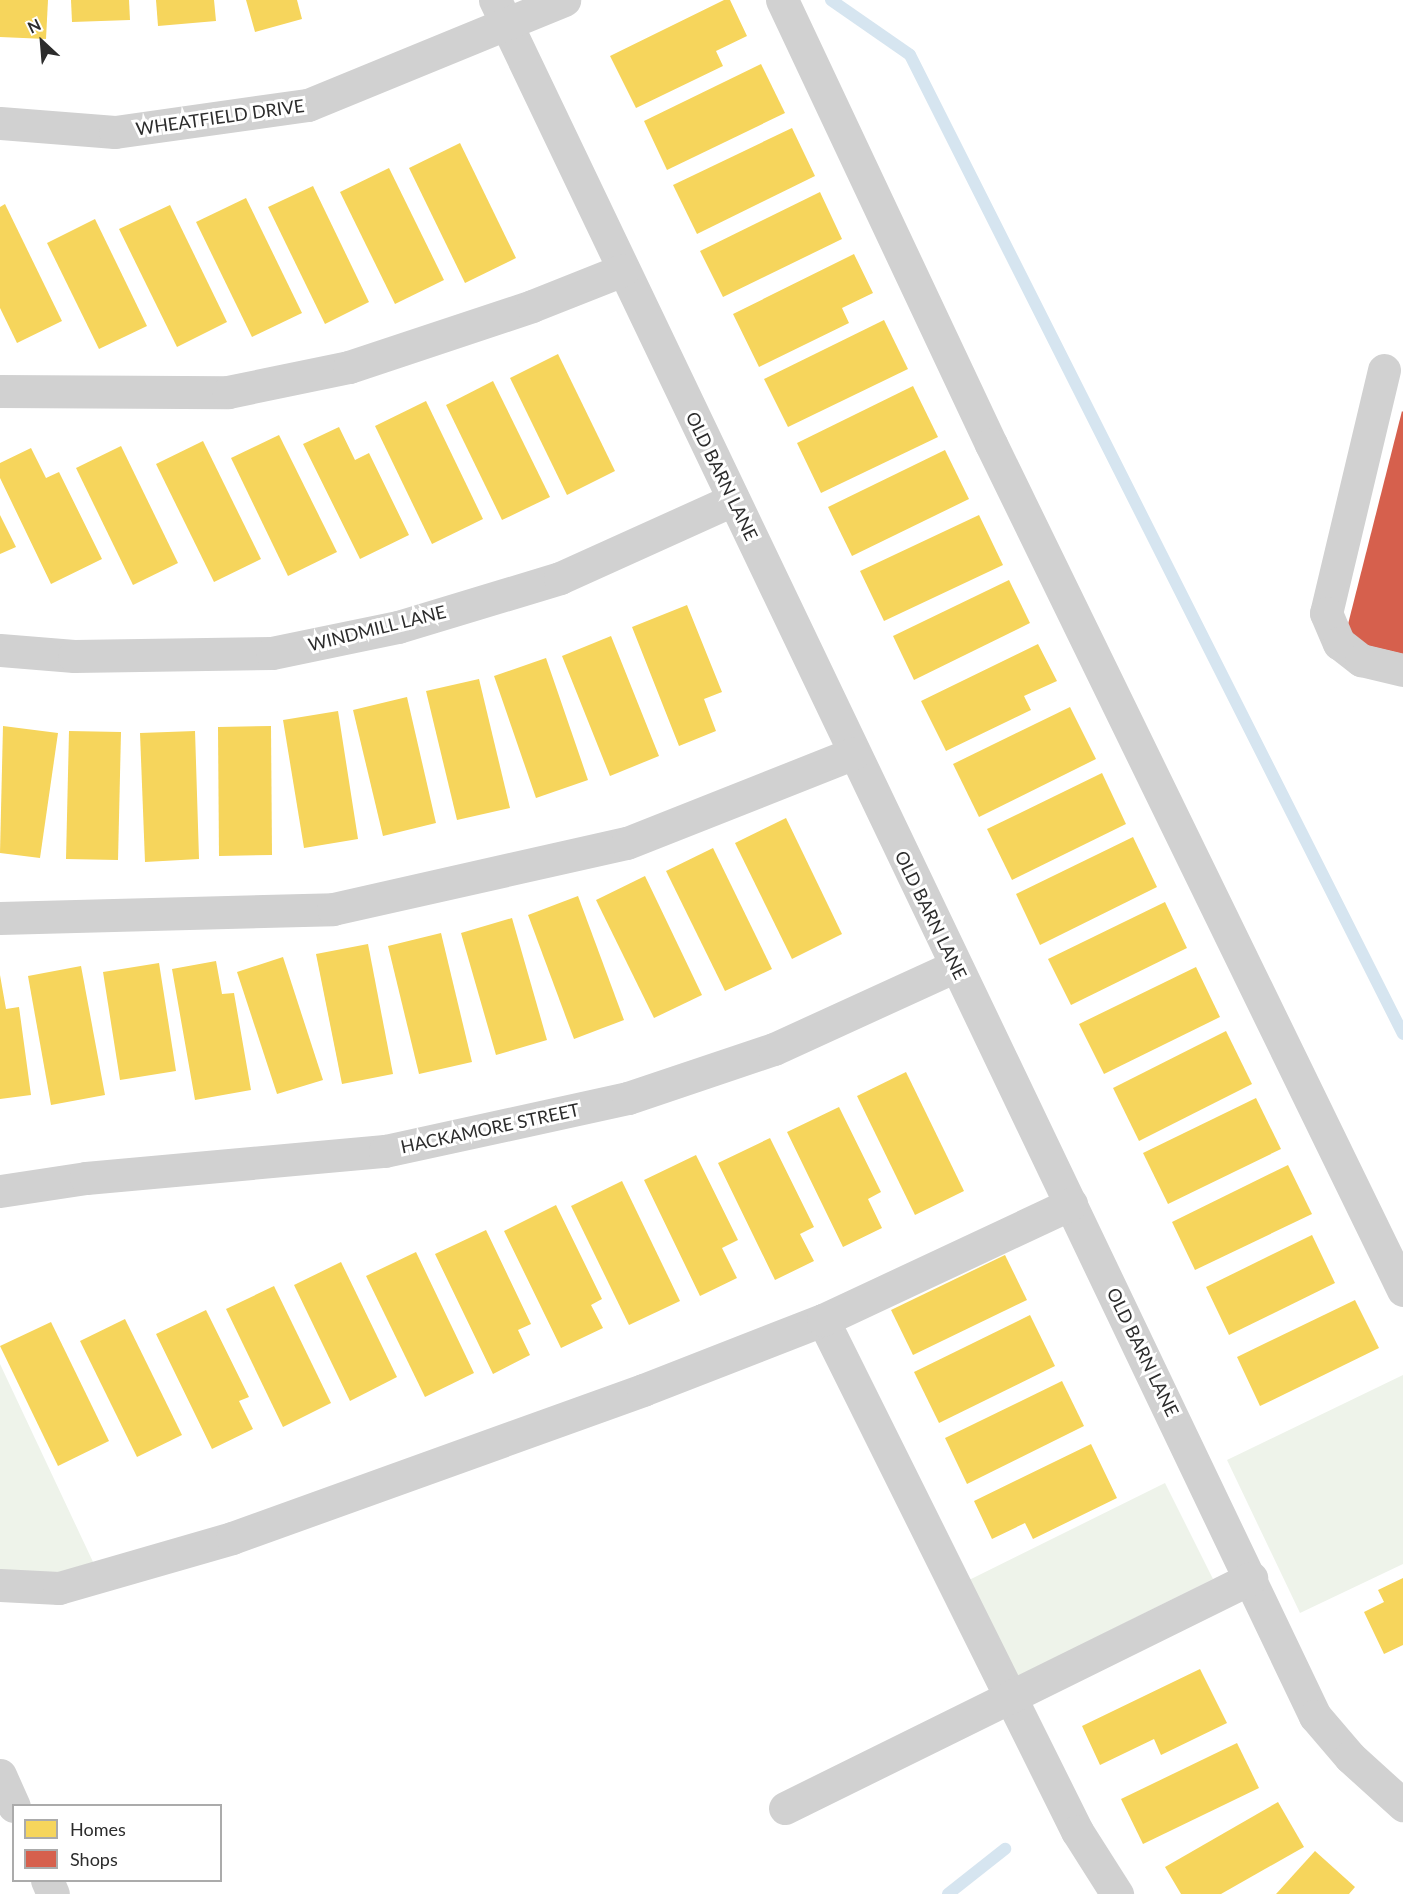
<!DOCTYPE html>
<html>
<head>
<meta charset="utf-8">
<style>
  body { margin:0 }
  #map { position:relative; width:1403px; height:1894px; overflow:hidden; background:#fff; font-family:Lato,sans-serif }
  div>[style] { position:absolute }
  .green>* { inset:0; background:#eef3ea }
  .homes>* { inset:0; background:#f6d55c }
  .shops>* { inset:0; background:#d6604d }
  .stream>* { height:12px; margin:-6px; padding:0 6px; transform-origin:6px; border-radius:6px; background:#d6e5f0 }
  .minor>* { height:33px; margin:-16.5px; padding:0 16.5px; transform-origin:16.5px; border-radius:16.5px; background:#d1d1d1 }
  span { translate:-50% -50%; white-space:nowrap; text-align:center; line-height:1.15; -webkit-text-stroke:6px #fff; paint-order:stroke }
  .street-label { font-size:18px; color:#2c2c2c }
  .legend { position:absolute; left:12px; top:1804px; width:210px; height:78px; box-sizing:border-box; background:#fff; border:2px solid #ababab; margin:0; padding:8px 10px; list-style:none; font-size:18px; color:#2c2c2c }
  .legend li { display:flex; align-items:center; gap:12px; height:30px }
  .legend b { width:30px; border:2px solid #ababab }
  .north { position:absolute; left:12px; top:12px; width:60px; height:60px; -webkit-text-stroke:4px #fff; paint-order:stroke; rotate:334deg; font-size:16px; font-weight:700; line-height:24px; text-align:center; color:#2c2c2c }
  .north::after { content:''; display:block; margin:auto; width:21px; height:27px; background:#2c2c2c; clip-path:polygon(50% 0,100% 100%,50% 72%,0 100%) }
</style>
</head>
<body>
<div id="map">
  <div class="green">
    <div style="clip-path:polygon(0 1364px,94px 1564px,71px 1572px,0 1575px)"></div>
    <div style="clip-path:polygon(1403px 1375px,1403px 1564px,1300px 1613px,1227px 1460px)"></div>
    <div style="clip-path:polygon(1165px 1483px,1213px 1579px,1011px 1680px,963px 1583px)"></div>
  </div>
  <div class="homes">
    <div style="clip-path:polygon(0 0,48px 0,46px 39px,0 37px)"></div>
    <div style="clip-path:polygon(71px 0,129px 0,130px 20px,72px 22px)"></div>
    <div style="clip-path:polygon(156px 0,214px 0,216px 21px,158px 26px)"></div>
    <div style="clip-path:polygon(246px 0,297px 0,302px 19px,255px 32px)"></div>
    <div style="clip-path:polygon(724px 0,730px 0,747px 36px,716px 51px,723px 66px,636px 108px,610px 56px)"></div>
    <div style="clip-path:polygon(761px 64px,785px 113px,667px 170px,644px 121px)"></div>
    <div style="clip-path:polygon(792px 128px,815px 176px,697px 234px,673px 185px)"></div>
    <div style="clip-path:polygon(460px 143px,516px 258px,465px 283px,409px 168px)"></div>
    <div style="clip-path:polygon(389px 168px,444px 280px,395px 304px,340px 192px)"></div>
    <div style="clip-path:polygon(313px 186px,369px 302px,325px 324px,268px 207px)"></div>
    <div style="clip-path:polygon(820px 192px,842px 239px,723px 297px,700px 251px)"></div>
    <div style="clip-path:polygon(246px 198px,302px 313px,252px 337px,196px 222px)"></div>
    <div style="clip-path:polygon(5px 204px,62px 321px,17px 343px,0 308px,0 207px)"></div>
    <div style="clip-path:polygon(170px 205px,227px 322px,177px 347px,119px 229px)"></div>
    <div style="clip-path:polygon(95px 219px,147px 326px,99px 349px,47px 243px)"></div>
    <div style="clip-path:polygon(854px 254px,873px 293px,842px 308px,849px 323px,759px 367px,733px 314px)"></div>
    <div style="clip-path:polygon(884px 320px,908px 369px,788px 427px,764px 379px)"></div>
    <div style="clip-path:polygon(558px 354px,615px 471px,567px 495px,510px 378px)"></div>
    <div style="clip-path:polygon(493px 381px,550px 497px,502px 520px,446px 405px)"></div>
    <div style="clip-path:polygon(913px 386px,938px 437px,821px 493px,797px 443px)"></div>
    <div style="clip-path:polygon(426px 401px,483px 519px,432px 544px,375px 426px)"></div>
    <div style="clip-path:polygon(339px 427px,355px 460px,369px 453px,409px 535px,360px 559px,303px 444px)"></div>
    <div style="clip-path:polygon(279px 435px,337px 552px,288px 576px,231px 458px)"></div>
    <div style="clip-path:polygon(203px 441px,261px 559px,214px 582px,156px 464px)"></div>
    <div style="clip-path:polygon(121px 446px,178px 563px,133px 585px,76px 468px)"></div>
    <div style="clip-path:polygon(31px 448px,46px 478px,59px 472px,102px 559px,51px 584px,0 478px,0 463px)"></div>
    <div style="clip-path:polygon(945px 450px,969px 499px,852px 556px,828px 507px)"></div>
    <div style="clip-path:polygon(0 515px,16px 547px,0 554px)"></div>
    <div style="clip-path:polygon(979px 515px,1003px 565px,884px 621px,860px 571px)"></div>
    <div style="clip-path:polygon(1009px 580px,1030px 623px,914px 680px,893px 636px)"></div>
    <div style="clip-path:polygon(687px 605px,722px 692px,704px 699px,716px 731px,679px 746px,632px 627px)"></div>
    <div style="clip-path:polygon(611px 636px,659px 756px,610px 776px,562px 656px)"></div>
    <div style="clip-path:polygon(1038px 644px,1057px 681px,1024px 696px,1031px 710px,946px 751px,921px 701px)"></div>
    <div style="clip-path:polygon(546px 658px,588px 780px,536px 798px,494px 676px)"></div>
    <div style="clip-path:polygon(479px 679px,510px 808px,457px 820px,426px 691px)"></div>
    <div style="clip-path:polygon(407px 697px,436px 823px,383px 836px,353px 710px)"></div>
    <div style="clip-path:polygon(1070px 707px,1096px 759px,979px 817px,953px 764px)"></div>
    <div style="clip-path:polygon(338px 711px,358px 839px,304px 848px,283px 720px)"></div>
    <div style="clip-path:polygon(3px 726px,58px 733px,40px 858px,0 853px)"></div>
    <div style="clip-path:polygon(271px 726px,272px 855px,219px 856px,218px 727px)"></div>
    <div style="clip-path:polygon(69px 731px,121px 732px,118px 860px,66px 859px)"></div>
    <div style="clip-path:polygon(195px 731px,199px 859px,145px 862px,140px 733px)"></div>
    <div style="clip-path:polygon(1102px 773px,1126px 824px,1012px 880px,987px 829px)"></div>
    <div style="clip-path:polygon(786px 818px,842px 934px,792px 959px,735px 843px)"></div>
    <div style="clip-path:polygon(1133px 837px,1157px 887px,1040px 945px,1016px 894px)"></div>
    <div style="clip-path:polygon(713px 848px,772px 969px,725px 991px,666px 871px)"></div>
    <div style="clip-path:polygon(645px 876px,702px 995px,654px 1018px,596px 900px)"></div>
    <div style="clip-path:polygon(578px 896px,624px 1020px,574px 1039px,528px 915px)"></div>
    <div style="clip-path:polygon(1165px 902px,1187px 948px,1071px 1005px,1048px 959px)"></div>
    <div style="clip-path:polygon(512px 918px,547px 1040px,496px 1055px,461px 933px)"></div>
    <div style="clip-path:polygon(441px 933px,472px 1062px,419px 1074px,388px 946px)"></div>
    <div style="clip-path:polygon(368px 944px,393px 1074px,342px 1084px,316px 954px)"></div>
    <div style="clip-path:polygon(283px 957px,323px 1080px,277px 1094px,237px 972px)"></div>
    <div style="clip-path:polygon(216px 961px,222px 994px,234px 993px,251px 1090px,195px 1100px,172px 969px)"></div>
    <div style="clip-path:polygon(159px 963px,176px 1071px,120px 1080px,103px 972px)"></div>
    <div style="clip-path:polygon(81px 966px,105px 1095px,51px 1105px,28px 976px)"></div>
    <div style="clip-path:polygon(1196px 967px,1220px 1017px,1104px 1074px,1079px 1024px)"></div>
    <div style="clip-path:polygon(0 975px,6px 1009px,19px 1007px,31px 1095px,0 1099px)"></div>
    <div style="clip-path:polygon(1226px 1031px,1252px 1084px,1139px 1141px,1113px 1088px)"></div>
    <div style="clip-path:polygon(906px 1072px,964px 1191px,915px 1215px,857px 1096px)"></div>
    <div style="clip-path:polygon(1256px 1098px,1281px 1149px,1168px 1204px,1143px 1153px)"></div>
    <div style="clip-path:polygon(839px 1107px,881px 1192px,868px 1199px,882px 1228px,843px 1247px,787px 1132px)"></div>
    <div style="clip-path:polygon(770px 1138px,814px 1227px,800px 1234px,814px 1261px,775px 1280px,718px 1163px)"></div>
    <div style="clip-path:polygon(696px 1155px,738px 1240px,722px 1248px,737px 1278px,700px 1296px,644px 1180px)"></div>
    <div style="clip-path:polygon(1288px 1165px,1312px 1214px,1195px 1270px,1172px 1222px)"></div>
    <div style="clip-path:polygon(622px 1181px,680px 1301px,629px 1325px,571px 1206px)"></div>
    <div style="clip-path:polygon(556px 1205px,602px 1299px,591px 1305px,603px 1328px,561px 1348px,504px 1231px)"></div>
    <div style="clip-path:polygon(486px 1230px,531px 1324px,518px 1330px,530px 1355px,493px 1374px,435px 1254px)"></div>
    <div style="clip-path:polygon(1312px 1235px,1335px 1283px,1229px 1335px,1206px 1287px)"></div>
    <div style="clip-path:polygon(416px 1252px,474px 1373px,425px 1397px,366px 1276px)"></div>
    <div style="clip-path:polygon(1005px 1255px,1027px 1300px,913px 1355px,891px 1310px)"></div>
    <div style="clip-path:polygon(341px 1262px,397px 1377px,350px 1401px,294px 1285px)"></div>
    <div style="clip-path:polygon(274px 1286px,331px 1403px,283px 1427px,226px 1309px)"></div>
    <div style="clip-path:polygon(1355px 1300px,1379px 1348px,1260px 1406px,1237px 1357px)"></div>
    <div style="clip-path:polygon(206px 1310px,249px 1397px,239px 1401px,253px 1429px,212px 1449px,156px 1334px)"></div>
    <div style="clip-path:polygon(1030px 1315px,1055px 1366px,939px 1423px,914px 1372px)"></div>
    <div style="clip-path:polygon(125px 1319px,182px 1435px,137px 1457px,80px 1341px)"></div>
    <div style="clip-path:polygon(51px 1322px,109px 1441px,58px 1466px,0 1346px)"></div>
    <div style="clip-path:polygon(1062px 1381px,1084px 1426px,967px 1484px,945px 1438px)"></div>
    <div style="clip-path:polygon(1091px 1444px,1117px 1498px,1033px 1539px,1025px 1523px,992px 1539px,974px 1501px)"></div>
    <div style="clip-path:polygon(1403px 1578px,1403px 1645px,1384px 1654px,1364px 1612px,1384px 1602px,1378px 1590px)"></div>
    <div style="clip-path:polygon(1200px 1669px,1227px 1723px,1161px 1755px,1154px 1739px,1100px 1765px,1082px 1726px)"></div>
    <div style="clip-path:polygon(1237px 1743px,1259px 1788px,1143px 1844px,1121px 1799px)"></div>
    <div style="clip-path:polygon(1278px 1802px,1304px 1847px,1221px 1894px,1181px 1894px,1165px 1867px)"></div>
    <div style="clip-path:polygon(1315px 1851px,1355px 1887px,1349px 1894px,1276px 1894px)"></div>
  </div>
  <div class="shops">
    <div style="clip-path:polygon(1402px 411px,1403px 412px,1403px 654px,1344px 640px)"></div>
  </div>
  <div class="stream">
    <div style="left:831px;top:0;width:96px;rotate:34.8deg"></div>
    <div style="left:910px;top:55px;width:1096px;rotate:63.27deg"></div>
    <div style="left:948px;top:1894px;width:73px;rotate:-38.3deg"></div>
  </div>
  <div class="minor">
    <div style="left:495px;top:0;width:1902px;rotate:64.46deg"></div>
    <div style="left:1315px;top:1716px;width:54px;rotate:49.5deg"></div>
    <div style="left:1350px;top:1757px;width:72px;rotate:42.2deg"></div>
    <div style="left:782px;top:0;width:491px;rotate:64.8deg"></div>
    <div style="left:991px;top:444px;width:941px;rotate:64.03deg"></div>
    <div style="left:0;top:123px;width:115px;rotate:4.5deg"></div>
    <div style="left:115px;top:132px;width:195px;rotate:-8deg"></div>
    <div style="left:308px;top:105px;width:277px;rotate:-22.3deg"></div>
    <div style="left:1384px;top:370px;width:250px;rotate:103.4deg"></div>
    <div style="left:1326px;top:613px;width:33px;rotate:67deg"></div>
    <div style="left:1339px;top:643px;width:28px;rotate:38deg"></div>
    <div style="left:1361px;top:660px;width:43px;rotate:13.4deg"></div>
    <div style="left:0;top:391px;width:228px;rotate:0.3deg"></div>
    <div style="left:228px;top:392px;width:124px;rotate:-11.7deg"></div>
    <div style="left:349px;top:367px;width:193px;rotate:-18.4deg"></div>
    <div style="left:532px;top:306px;width:98px;rotate:-21.6deg"></div>
    <div style="left:0;top:650px;width:74px;rotate:4.6deg"></div>
    <div style="left:74px;top:656px;width:198px;rotate:-0.9deg"></div>
    <div style="left:272px;top:653px;width:129px;rotate:-11.7deg"></div>
    <div style="left:398px;top:627px;width:169px;rotate:-16.8deg"></div>
    <div style="left:560px;top:578px;width:190px;rotate:-24.3deg"></div>
    <div style="left:0;top:918px;width:333px;rotate:-1.5deg"></div>
    <div style="left:333px;top:909px;width:301px;rotate:-12.7deg"></div>
    <div style="left:627px;top:843px;width:244px;rotate:-21.6deg"></div>
    <div style="left:0;top:1191px;width:87px;rotate:-8.6deg"></div>
    <div style="left:86px;top:1178px;width:300px;rotate:-5.2deg"></div>
    <div style="left:385px;top:1151px;width:249px;rotate:-12.3deg"></div>
    <div style="left:628px;top:1098px;width:154px;rotate:-18.6deg"></div>
    <div style="left:774px;top:1049px;width:199px;rotate:-24.6deg"></div>
    <div style="left:823px;top:1320px;width:571px;rotate:63.57deg"></div>
    <div style="left:1077px;top:1831px;width:75px;rotate:57.6deg"></div>
    <div style="left:0;top:1585px;width:59px;rotate:2.9deg"></div>
    <div style="left:59px;top:1588px;width:180px;rotate:-16.1deg"></div>
    <div style="left:232px;top:1538px;width:437px;rotate:-19.8deg"></div>
    <div style="left:643px;top:1390px;width:193px;rotate:-21.3deg"></div>
    <div style="left:823px;top:1320px;width:274px;rotate:-25.1deg"></div>
    <div style="left:0;top:1775px;width:34px;rotate:66deg"></div>
    <div style="left:785px;top:1808px;width:520px;rotate:-26.27deg"></div>
    <div style="left:47px;top:1880px;width:15px;rotate:67deg"></div>
  </div>
  <div class="street-label">
    <span style="left:220px;top:117px;rotate:-8deg">WHEATFIELD DRIVE</span>
    <span style="left:722px;top:476px;rotate:64deg">OLD BARN LANE</span>
    <span style="left:377px;top:628px;rotate:-14deg">WINDMILL LANE</span>
    <span style="left:931px;top:915px;rotate:64deg">OLD BARN LANE</span>
    <span style="left:490px;top:1128px;rotate:-12deg">HACKAMORE STREET</span>
    <span style="left:1143px;top:1352px;rotate:64deg">OLD BARN LANE</span>
  </div>
  <ul class="legend">
  <li><b style="height:16px;background:#f6d55c"></b>Homes</li>
  <li><b style="height:16px;background:#d6604d"></b>Shops</li>
  </ul>
  <div class="north">N</div>
</div>
</body>
</html>
